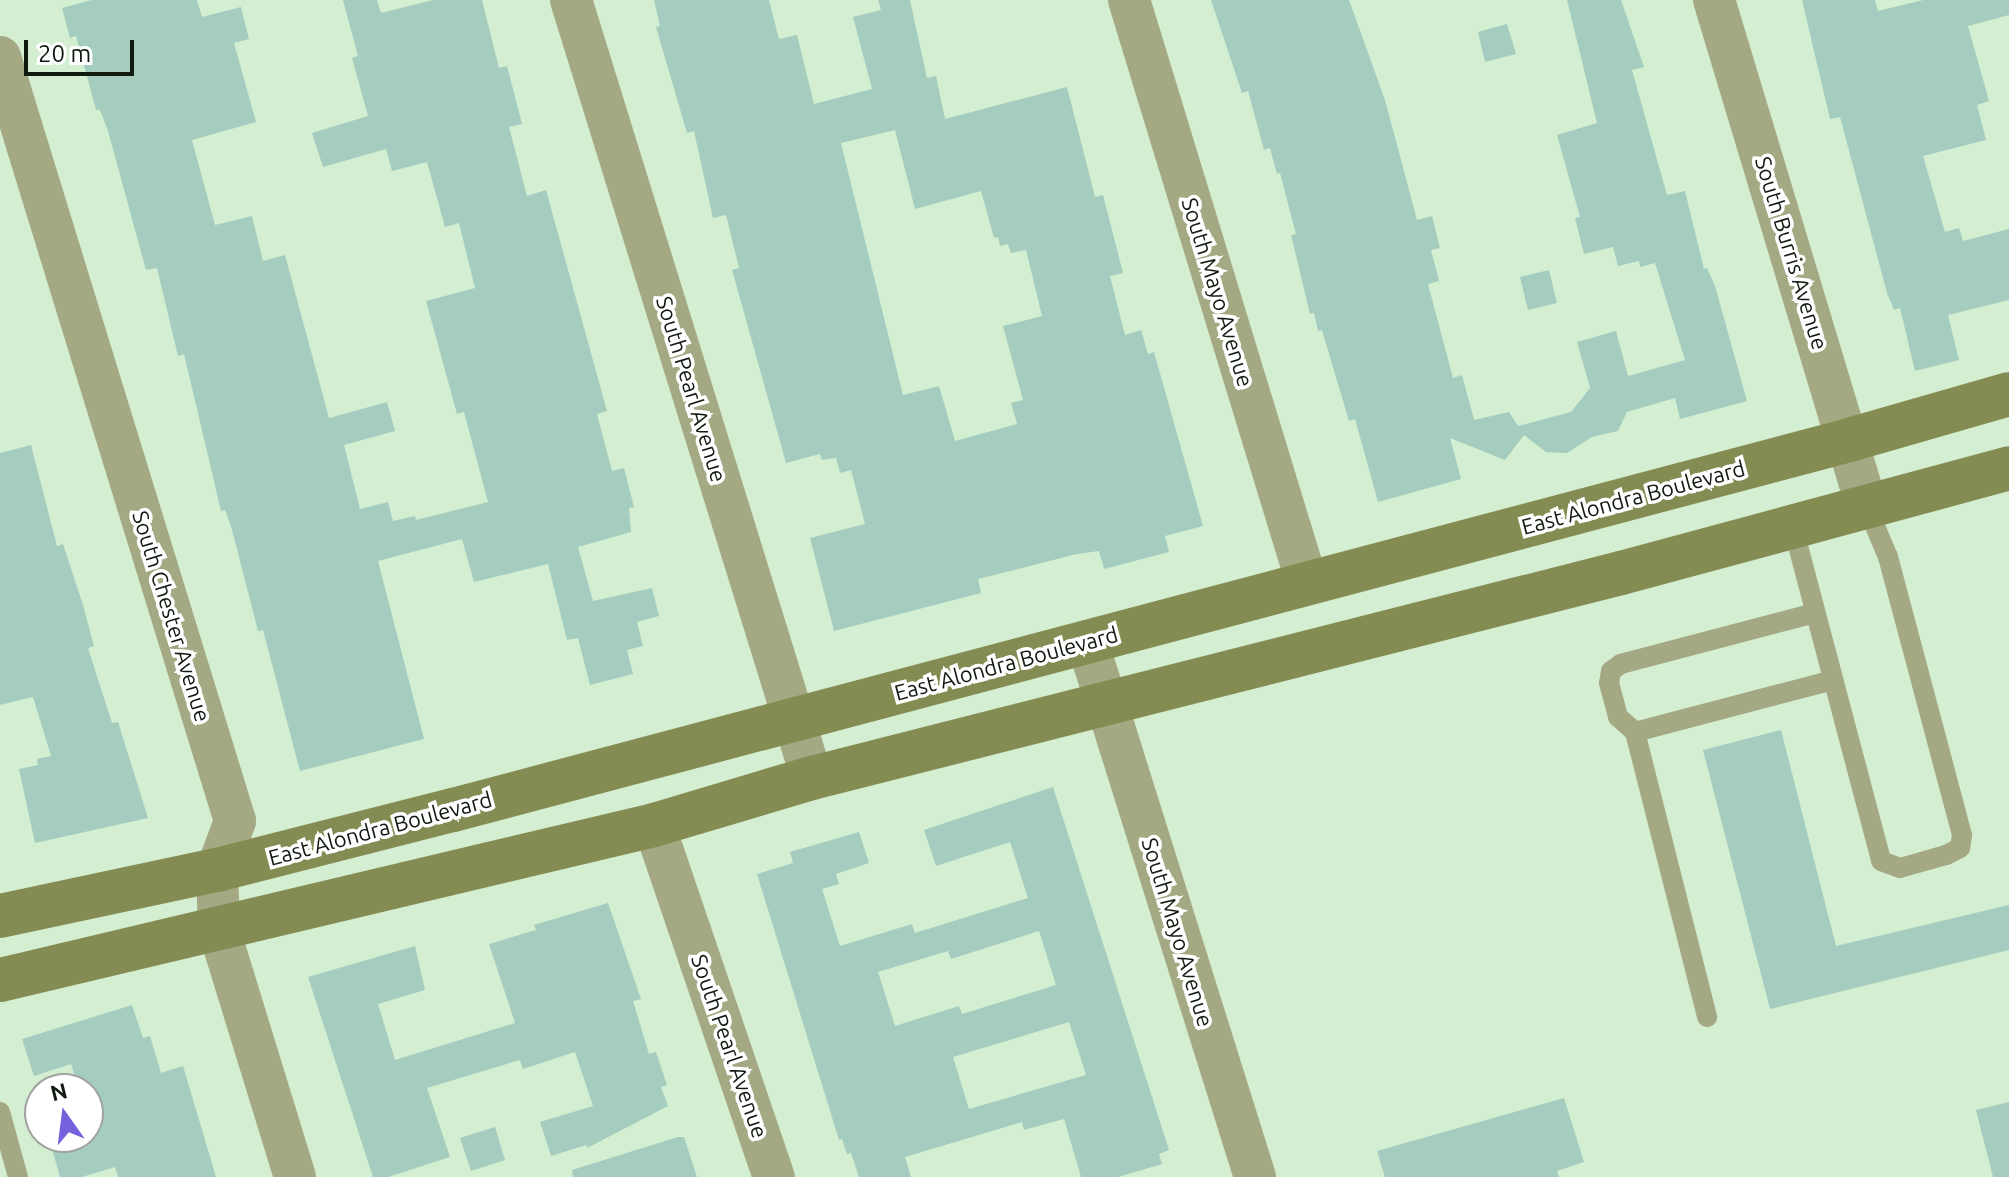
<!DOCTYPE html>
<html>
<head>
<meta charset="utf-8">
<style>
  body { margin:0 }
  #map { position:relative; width:2009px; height:1177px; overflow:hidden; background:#d3eed1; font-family:Ubuntu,sans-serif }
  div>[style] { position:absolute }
  .building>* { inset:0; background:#a4cdbf }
  .service>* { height:20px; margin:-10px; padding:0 10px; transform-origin:10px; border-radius:10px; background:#a4a984 }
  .minor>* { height:42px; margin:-21px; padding:0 21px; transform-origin:21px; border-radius:21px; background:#a4a984 }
  .secondary>* { height:44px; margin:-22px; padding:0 22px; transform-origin:22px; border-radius:22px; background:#858c53 }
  span { translate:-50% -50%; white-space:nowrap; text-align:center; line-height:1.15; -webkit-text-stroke:7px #fff; paint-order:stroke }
  .street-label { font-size:22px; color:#111a10 }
  .north { position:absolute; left:24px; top:1073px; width:80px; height:80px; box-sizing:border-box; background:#fff; border:2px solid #a0a39f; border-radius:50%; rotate:346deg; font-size:22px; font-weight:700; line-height:32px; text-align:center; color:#111a10 }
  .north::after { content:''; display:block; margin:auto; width:28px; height:36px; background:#7561dc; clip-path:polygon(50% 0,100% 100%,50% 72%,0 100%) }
  .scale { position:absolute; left:24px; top:40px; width:110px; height:36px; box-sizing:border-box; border:4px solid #111a10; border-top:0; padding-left:10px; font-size:24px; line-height:28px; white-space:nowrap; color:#111a10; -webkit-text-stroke:6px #fff; paint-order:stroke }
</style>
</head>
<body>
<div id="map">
  <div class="building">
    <div style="clip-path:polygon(92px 0,197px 0,202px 17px,241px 7px,249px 39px,234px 43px,256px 122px,192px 140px,215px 225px,252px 216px,263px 261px,285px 255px,329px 418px,387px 402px,395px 431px,344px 445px,360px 509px,388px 502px,393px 521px,415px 516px,416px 520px,488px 502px,464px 412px,457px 414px,426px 301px,475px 288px,459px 223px,445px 227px,427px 162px,392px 171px,386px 149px,323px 167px,312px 133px,368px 116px,352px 58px,358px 56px,343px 0,377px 0,381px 13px,433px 0,482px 0,499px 68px,507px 66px,522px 124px,509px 127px,527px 196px,546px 190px,607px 411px,597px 414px,612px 471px,624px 468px,634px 507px,629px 508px,631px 532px,578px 547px,593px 601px,652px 588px,659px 616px,637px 622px,643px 646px,627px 650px,633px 674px,590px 685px,578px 638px,567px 640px,548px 564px,474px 582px,462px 539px,378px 561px,424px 739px,300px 771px,263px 630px,258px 631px,231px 526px,225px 510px,221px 511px,184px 354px,178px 356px,157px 268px,146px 270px,108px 131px,100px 110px,96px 110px,76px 36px,70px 38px,62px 8px)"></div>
    <div style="clip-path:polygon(evenodd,654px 0,769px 0,779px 39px,797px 35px,814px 104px,872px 89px,853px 17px,881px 10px,878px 0,910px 0,927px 78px,936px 76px,945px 119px,1067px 87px,1095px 197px,1103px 195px,1123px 273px,1110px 276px,1125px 335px,1141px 330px,1148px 354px,1154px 352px,1203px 526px,1165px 536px,1169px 552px,1104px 569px,1099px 551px,1077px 554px,978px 579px,981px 593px,834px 631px,810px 538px,865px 524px,851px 470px,840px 473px,836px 458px,822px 460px,820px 454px,786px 463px,732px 270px,739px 268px,726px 215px,713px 218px,694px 131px,687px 133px,656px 27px,660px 26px,654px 0,895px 130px,915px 209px,981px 191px,994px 238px,998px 237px,1000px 246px,1008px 244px,1011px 253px,1026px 250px,1042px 316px,1003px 326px,1023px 400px,1011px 403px,1017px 424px,955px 441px,939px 386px,903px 395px,841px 143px,895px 130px)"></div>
    <div style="clip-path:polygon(1211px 0,1349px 0,1385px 100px,1417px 220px,1432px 216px,1440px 248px,1431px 250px,1439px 281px,1428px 284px,1453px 378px,1462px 375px,1474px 420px,1509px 412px,1518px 426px,1571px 412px,1590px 388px,1577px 342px,1616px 331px,1628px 376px,1685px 360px,1655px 263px,1640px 267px,1639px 261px,1618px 266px,1613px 247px,1584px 254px,1575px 218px,1580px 217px,1557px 135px,1597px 123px,1567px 0,1621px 0,1644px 67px,1632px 70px,1667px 195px,1685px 191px,1704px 269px,1707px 268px,1715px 286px,1747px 401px,1680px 419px,1675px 398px,1627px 412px,1618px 431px,1592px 437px,1567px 453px,1546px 452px,1524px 435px,1505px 460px,1450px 438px,1461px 479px,1378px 502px,1355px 419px,1349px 421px,1322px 330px,1318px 331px,1314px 313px,1310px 314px,1291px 235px,1296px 234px,1280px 173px,1277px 174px,1270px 148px,1264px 150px,1248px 91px,1242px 93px)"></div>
    <div style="clip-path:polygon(1802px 0,1875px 0,1878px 11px,1923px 0,2009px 0,2009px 15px,1968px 26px,1989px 101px,1977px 105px,1986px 140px,1923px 156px,1945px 232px,1959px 228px,1963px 241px,2009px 229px,2009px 300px,1948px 315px,1959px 360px,1915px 371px,1900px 308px,1894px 310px,1887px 293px,1840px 117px,1830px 119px)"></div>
    <div style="clip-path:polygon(1507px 24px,1516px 54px,1485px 62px,1478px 32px)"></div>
    <div style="clip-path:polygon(1549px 270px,1557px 303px,1528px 310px,1520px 277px)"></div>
    <div style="clip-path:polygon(31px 445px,57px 546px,63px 544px,83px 605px,94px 646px,88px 648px,112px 723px,118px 722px,148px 818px,35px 843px,19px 769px,38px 765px,37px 759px,51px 756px,33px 697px,0 705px,0 453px)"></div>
    <div style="clip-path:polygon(1781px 730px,1836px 946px,2009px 905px,2009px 950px,1770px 1009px,1703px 750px)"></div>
    <div style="clip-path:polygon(evenodd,1053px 787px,1169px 1150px,1159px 1154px,1162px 1164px,1118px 1177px,1081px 1177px,1064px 1119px,1024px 1130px,1022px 1122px,905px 1157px,911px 1177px,859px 1177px,851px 1153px,847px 1154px,842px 1139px,839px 1140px,757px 874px,793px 863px,790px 852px,859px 832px,869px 863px,836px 874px,839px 884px,822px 889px,840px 946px,912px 924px,915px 933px,1028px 898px,1010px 842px,936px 866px,924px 830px,1053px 787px,1039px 931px,1056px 985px,962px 1014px,959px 1006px,895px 1026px,878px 972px,948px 951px,951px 959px,1039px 931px,1053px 787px,1069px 1022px,1086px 1075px,969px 1109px,953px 1057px,1069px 1022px)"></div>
    <div style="clip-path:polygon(608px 903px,641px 999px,633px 1001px,649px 1054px,656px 1052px,667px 1085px,661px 1087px,668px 1106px,587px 1148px,586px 1145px,551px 1156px,540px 1122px,593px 1106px,575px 1052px,523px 1069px,520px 1060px,427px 1088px,450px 1157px,388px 1177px,373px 1177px,308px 977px,415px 946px,425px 990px,378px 1004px,395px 1060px,515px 1023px,489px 944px,536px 930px,534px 925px)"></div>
    <div style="clip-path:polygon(132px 1005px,143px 1038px,150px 1036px,161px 1073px,183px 1066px,216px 1177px,118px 1177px,115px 1167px,82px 1177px,60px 1177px,52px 1149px,94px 1136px,88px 1116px,88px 1089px,79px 1089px,71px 1064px,34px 1076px,22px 1039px)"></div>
    <div style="clip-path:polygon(1564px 1098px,1584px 1162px,1557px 1171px,1559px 1177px,1385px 1177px,1377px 1151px)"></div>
    <div style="clip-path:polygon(2009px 1102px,2009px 1177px,1993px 1177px,1976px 1110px)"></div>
    <div style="clip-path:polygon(495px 1127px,505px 1160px,471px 1171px,460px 1138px)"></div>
    <div style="clip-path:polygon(678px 1137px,684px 1137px,697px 1177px,573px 1177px,572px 1170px)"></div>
  </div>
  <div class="service">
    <div style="left:1793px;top:527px;width:345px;rotate:75.2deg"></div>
    <div style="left:1881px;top:861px;width:20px;rotate:20deg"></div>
    <div style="left:1900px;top:868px;width:48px;rotate:-15.8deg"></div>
    <div style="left:1946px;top:855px;width:16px;rotate:-27deg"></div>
    <div style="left:1960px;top:848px;width:13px;rotate:-81deg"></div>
    <div style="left:1962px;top:835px;width:288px;rotate:-104.9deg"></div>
    <div style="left:1888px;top:557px;width:54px;rotate:-112.8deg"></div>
    <div style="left:1815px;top:613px;width:201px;rotate:165.3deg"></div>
    <div style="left:1621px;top:664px;width:12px;rotate:145deg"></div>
    <div style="left:1611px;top:671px;width:12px;rotate:99deg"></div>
    <div style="left:1609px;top:683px;width:35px;rotate:75deg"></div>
    <div style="left:1618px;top:717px;width:23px;rotate:41deg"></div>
    <div style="left:1635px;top:732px;width:205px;rotate:-14.7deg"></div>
    <div style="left:1635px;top:732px;width:294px;rotate:75.8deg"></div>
    <div style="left:0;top:1112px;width:67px;rotate:74.5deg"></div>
  </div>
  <div class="minor">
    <div style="left:571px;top:0;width:814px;rotate:72.79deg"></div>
    <div style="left:1129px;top:0;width:610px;rotate:73.02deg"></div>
    <div style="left:1714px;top:0;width:530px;rotate:73.21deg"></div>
    <div style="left:0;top:57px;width:799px;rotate:72.9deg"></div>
    <div style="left:235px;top:821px;width:52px;rotate:110.2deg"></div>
    <div style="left:217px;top:870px;width:60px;rotate:88.1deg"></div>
    <div style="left:219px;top:930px;width:258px;rotate:72.9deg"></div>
    <div style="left:1087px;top:641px;width:562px;rotate:72.6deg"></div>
    <div style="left:654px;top:825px;width:372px;rotate:71.2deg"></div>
  </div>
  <div class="secondary">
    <div style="left:0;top:916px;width:222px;rotate:-12deg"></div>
    <div style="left:217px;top:870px;width:244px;rotate:-14.3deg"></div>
    <div style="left:453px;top:810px;width:1444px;rotate:-14.84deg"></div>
    <div style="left:1849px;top:440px;width:166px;rotate:-16deg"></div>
    <div style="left:0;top:980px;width:672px;rotate:-13.33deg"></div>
    <div style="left:654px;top:825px;width:165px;rotate:-16.6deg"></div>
    <div style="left:812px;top:778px;width:835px;rotate:-14.22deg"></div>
    <div style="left:1621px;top:573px;width:402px;rotate:-15.1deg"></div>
  </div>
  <div class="street-label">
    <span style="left:1792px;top:253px;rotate:73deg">South Burris Avenue</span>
    <span style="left:1218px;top:292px;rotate:73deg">South Mayo Avenue</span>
    <span style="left:692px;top:389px;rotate:73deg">South Pearl Avenue</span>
    <span style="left:1633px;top:497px;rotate:-15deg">East Alondra Boulevard</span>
    <span style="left:172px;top:616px;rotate:73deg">South Chester Avenue</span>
    <span style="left:1006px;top:663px;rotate:-15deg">East Alondra Boulevard</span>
    <span style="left:380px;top:828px;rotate:-15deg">East Alondra Boulevard</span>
    <span style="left:1178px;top:932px;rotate:73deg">South Mayo Avenue</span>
    <span style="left:730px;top:1046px;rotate:71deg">South Pearl Avenue</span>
  </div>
  <div class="north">N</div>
  <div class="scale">20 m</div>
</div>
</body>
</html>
